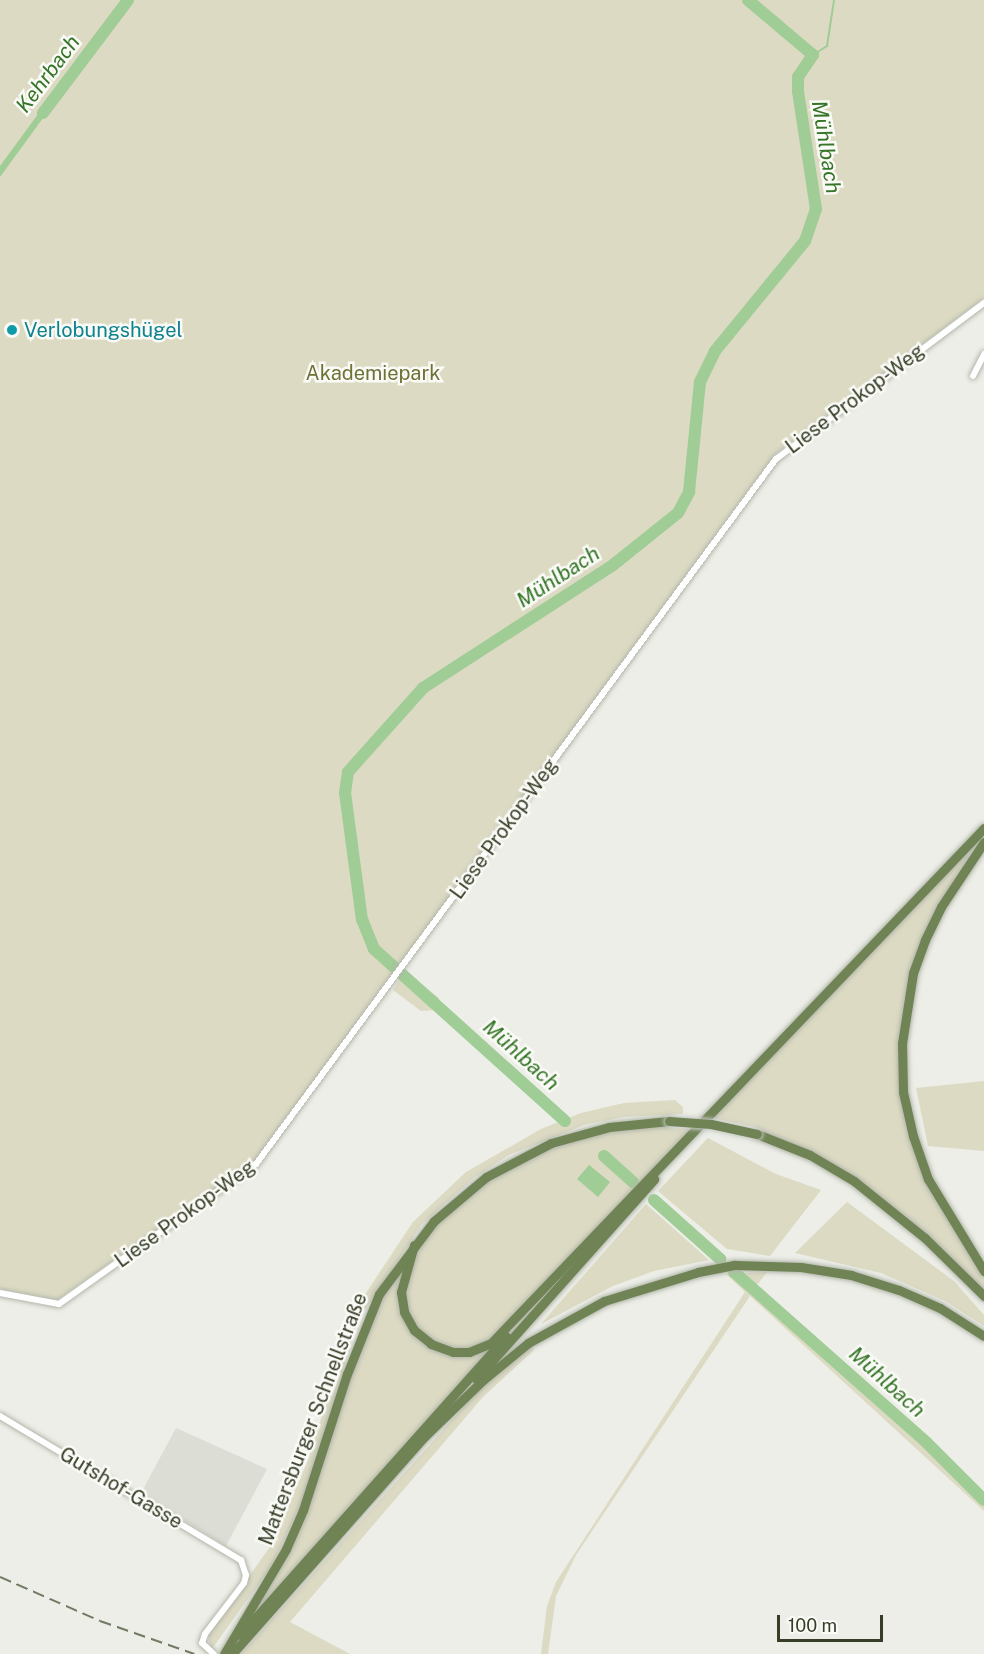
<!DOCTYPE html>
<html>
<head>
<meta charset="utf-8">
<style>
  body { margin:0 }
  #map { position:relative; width:984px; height:1654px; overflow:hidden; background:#eceee7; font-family:"Public Sans",sans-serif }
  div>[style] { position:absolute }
  .built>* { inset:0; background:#dcded5 }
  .green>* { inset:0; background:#dcdac3 }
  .water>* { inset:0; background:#a0cc96 }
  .stream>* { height:2px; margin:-1px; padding:0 1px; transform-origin:1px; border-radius:1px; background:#a0cc96 }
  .river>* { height:12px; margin:-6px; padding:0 6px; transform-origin:6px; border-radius:6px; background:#a0cc96 }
  .roads { filter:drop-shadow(0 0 2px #b2b6aa) drop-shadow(0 0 2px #b2b6aa) }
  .minor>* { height:6px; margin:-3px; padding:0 3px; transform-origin:3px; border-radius:3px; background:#fff }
  .trunk>* { height:9px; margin:-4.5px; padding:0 4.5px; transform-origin:4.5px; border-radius:4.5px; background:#6f8354 }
  .rail>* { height:2px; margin-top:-1px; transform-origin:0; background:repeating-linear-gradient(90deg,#717a62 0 12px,transparent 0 18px) }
  .bridges { filter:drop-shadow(0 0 2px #c7c9c3) drop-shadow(0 0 2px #c7c9c3) }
  .trunk-bridge>* { height:9px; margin:-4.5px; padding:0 4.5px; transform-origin:4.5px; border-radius:4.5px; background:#6f8354 }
  .dots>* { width:16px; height:16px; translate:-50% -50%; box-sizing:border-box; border:3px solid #fafaf7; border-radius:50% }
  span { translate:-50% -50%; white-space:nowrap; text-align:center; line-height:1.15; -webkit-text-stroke:5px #fafaf7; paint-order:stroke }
  .culture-label { font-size:20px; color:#0d838f }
  .left { translate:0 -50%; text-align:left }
  .park-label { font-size:20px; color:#6f7136 }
  .street-label { font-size:20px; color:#363e27 }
  .water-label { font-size:21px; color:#357527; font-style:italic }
  .scale { position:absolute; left:777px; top:1615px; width:106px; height:27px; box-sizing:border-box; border:3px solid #363e27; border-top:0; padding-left:8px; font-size:18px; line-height:21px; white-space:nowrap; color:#363e27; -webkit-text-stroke:4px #fafaf7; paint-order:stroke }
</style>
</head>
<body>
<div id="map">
  <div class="built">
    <div style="clip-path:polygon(176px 1428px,267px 1469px,226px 1546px,141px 1493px)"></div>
  </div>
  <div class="green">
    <div style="clip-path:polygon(0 0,984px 0,984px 298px,775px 454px,258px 1158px,57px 1300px,0 1289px)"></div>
    <div style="clip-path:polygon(962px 850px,972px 858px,941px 907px,906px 1008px,903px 1092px,928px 1179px,984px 1271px,984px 1296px,854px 1181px,757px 1134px,759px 1128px,708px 1117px)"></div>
    <div style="clip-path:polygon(405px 971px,439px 998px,435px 1010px,421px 1011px,393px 990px)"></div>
    <div style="clip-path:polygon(984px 1081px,984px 1151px,928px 1146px,916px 1088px)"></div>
    <div style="clip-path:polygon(675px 1100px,683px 1107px,683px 1114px,624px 1117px,584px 1125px,509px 1155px,475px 1177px,422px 1224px,357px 1322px,322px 1444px,299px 1508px,271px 1567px,211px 1650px,208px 1634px,272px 1544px,308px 1460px,356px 1308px,413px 1222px,466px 1172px,541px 1129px,581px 1113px,624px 1103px)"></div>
    <div style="clip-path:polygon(669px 1121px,669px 1128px,696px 1129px,496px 1338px,486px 1359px,230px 1644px,287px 1546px,347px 1374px,392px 1273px,461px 1196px,565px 1138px)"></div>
    <div style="clip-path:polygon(708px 1138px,776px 1174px,821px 1190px,770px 1256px,727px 1249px,658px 1191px)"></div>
    <div style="clip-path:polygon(847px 1202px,954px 1281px,984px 1315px,984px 1326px,945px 1301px,881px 1273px,795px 1253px)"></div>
    <div style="clip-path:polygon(646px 1204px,709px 1260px,654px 1271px,613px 1286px,541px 1324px)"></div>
    <div style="clip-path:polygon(767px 1272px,757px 1285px,984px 1493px,984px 1511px,750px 1296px,576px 1555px,556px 1596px,548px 1654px,541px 1654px,547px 1606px,556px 1582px,745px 1292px,726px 1274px)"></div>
    <div style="clip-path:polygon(531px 1346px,534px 1350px,483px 1397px,290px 1622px,350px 1654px,241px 1654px,478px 1391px)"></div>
  </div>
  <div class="water">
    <div style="clip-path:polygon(55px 91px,51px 107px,0 177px,0 166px)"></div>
    <div style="clip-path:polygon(589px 1165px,610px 1182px,598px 1197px,577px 1179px)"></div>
  </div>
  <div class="stream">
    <div style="left:813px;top:55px;width:17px;rotate:-33deg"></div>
    <div style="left:827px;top:46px;width:47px;rotate:-81.3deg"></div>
  </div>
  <div class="river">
    <div style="left:43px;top:113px;width:141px;rotate:-53deg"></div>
    <div style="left:565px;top:1121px;width:257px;rotate:-138deg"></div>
    <div style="left:374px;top:949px;width:31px;rotate:-112deg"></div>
    <div style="left:362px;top:920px;width:128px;rotate:-97.6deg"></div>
    <div style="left:345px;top:793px;width:21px;rotate:-82deg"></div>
    <div style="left:348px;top:772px;width:113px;rotate:-48.2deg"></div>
    <div style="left:423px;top:688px;width:226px;rotate:-32.9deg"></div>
    <div style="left:613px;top:565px;width:83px;rotate:-38.7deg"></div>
    <div style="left:678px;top:513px;width:24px;rotate:-62deg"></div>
    <div style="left:689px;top:492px;width:111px;rotate:-84.3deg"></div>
    <div style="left:700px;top:382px;width:34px;rotate:-64deg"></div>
    <div style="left:715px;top:351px;width:142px;rotate:-50.7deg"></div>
    <div style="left:805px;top:241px;width:34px;rotate:-71deg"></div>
    <div style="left:816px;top:209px;width:119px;rotate:-98.7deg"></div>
    <div style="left:798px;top:91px;width:14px;rotate:-90deg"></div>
    <div style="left:798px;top:77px;width:27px;rotate:-56deg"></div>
    <div style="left:813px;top:55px;width:85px;rotate:-139.8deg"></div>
    <div style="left:604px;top:1156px;width:39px;rotate:42deg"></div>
    <div style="left:654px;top:1200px;width:89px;rotate:41.8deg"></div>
    <div style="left:734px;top:1272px;width:256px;rotate:41.5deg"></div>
    <div style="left:926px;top:1442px;width:82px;rotate:45deg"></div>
  </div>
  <div class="roads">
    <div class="minor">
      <div style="left:973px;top:376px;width:25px;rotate:-63deg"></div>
      <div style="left:0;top:1293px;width:60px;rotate:10.6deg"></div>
      <div style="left:59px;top:1304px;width:242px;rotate:-35.4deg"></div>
      <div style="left:256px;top:1164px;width:876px;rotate:-53.59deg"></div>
      <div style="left:776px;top:459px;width:260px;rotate:-36.9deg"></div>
      <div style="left:0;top:1416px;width:281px;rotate:30.9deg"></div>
      <div style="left:241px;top:1560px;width:16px;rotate:72deg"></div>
      <div style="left:246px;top:1575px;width:8px;rotate:104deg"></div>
      <div style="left:244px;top:1583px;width:64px;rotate:127.4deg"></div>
      <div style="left:205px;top:1634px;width:9px;rotate:108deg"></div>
      <div style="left:202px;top:1643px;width:16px;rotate:43deg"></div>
    </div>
    <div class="trunk">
      <div style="left:984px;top:842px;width:78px;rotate:123.5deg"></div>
      <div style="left:941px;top:907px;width:37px;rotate:116deg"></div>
      <div style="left:925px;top:940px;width:35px;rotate:110deg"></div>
      <div style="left:913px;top:973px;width:71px;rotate:98.9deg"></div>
      <div style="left:902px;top:1043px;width:49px;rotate:88.8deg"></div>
      <div style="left:903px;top:1092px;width:45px;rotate:77.2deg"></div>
      <div style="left:913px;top:1136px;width:46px;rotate:70.8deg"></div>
      <div style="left:928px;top:1179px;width:108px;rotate:58.7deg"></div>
      <div style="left:757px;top:1134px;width:57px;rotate:21.6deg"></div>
      <div style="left:810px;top:1155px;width:51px;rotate:30.6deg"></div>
      <div style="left:854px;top:1181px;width:91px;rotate:38.8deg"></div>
      <div style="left:925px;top:1238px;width:83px;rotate:44.5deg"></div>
      <div style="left:414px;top:1245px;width:49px;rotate:105.5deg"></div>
      <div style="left:401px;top:1292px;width:20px;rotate:81deg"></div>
      <div style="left:404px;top:1312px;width:21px;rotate:61deg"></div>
      <div style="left:414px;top:1330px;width:22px;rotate:39deg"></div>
      <div style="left:431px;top:1344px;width:23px;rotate:20deg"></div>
      <div style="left:453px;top:1352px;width:16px"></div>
      <div style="left:469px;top:1352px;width:24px;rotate:-22deg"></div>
      <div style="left:491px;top:1343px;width:713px;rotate:-46.25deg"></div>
      <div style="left:476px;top:1379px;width:268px;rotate:-48.3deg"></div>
      <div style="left:240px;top:1635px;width:400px;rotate:-48.3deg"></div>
      <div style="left:224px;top:1654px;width:122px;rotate:-59.4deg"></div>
      <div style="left:286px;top:1549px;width:43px;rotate:-66.4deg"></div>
      <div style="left:303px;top:1510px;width:143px;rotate:-72.1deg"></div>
      <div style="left:347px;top:1374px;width:86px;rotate:-68.2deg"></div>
      <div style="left:379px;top:1294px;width:91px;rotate:-53deg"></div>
      <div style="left:434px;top:1221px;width:68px;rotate:-40.2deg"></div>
      <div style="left:486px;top:1177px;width:73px;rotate:-27.6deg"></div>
      <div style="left:551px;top:1143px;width:60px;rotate:-15.4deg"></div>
      <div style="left:609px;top:1127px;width:60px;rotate:-5.7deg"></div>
      <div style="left:232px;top:1654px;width:290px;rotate:-48.5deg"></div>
      <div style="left:424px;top:1437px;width:82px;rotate:-44deg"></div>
      <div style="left:483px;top:1380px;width:58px;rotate:-39.4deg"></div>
      <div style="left:528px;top:1343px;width:87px;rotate:-28.9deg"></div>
      <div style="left:604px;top:1301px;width:98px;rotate:-17.1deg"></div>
      <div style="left:698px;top:1272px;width:38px;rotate:-11deg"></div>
      <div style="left:735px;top:1265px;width:66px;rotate:1.7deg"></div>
      <div style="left:801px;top:1267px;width:51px;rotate:9.1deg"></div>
      <div style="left:851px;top:1275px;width:50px;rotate:17.4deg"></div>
      <div style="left:899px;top:1290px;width:45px;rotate:23.7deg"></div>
      <div style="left:940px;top:1308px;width:52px;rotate:32.5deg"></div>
    </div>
  </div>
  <div class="rail">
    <div style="left:0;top:1577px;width:109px;rotate:23.7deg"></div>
    <div style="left:100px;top:1621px;width:100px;rotate:19.3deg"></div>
  </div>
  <div class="bridges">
    <div class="trunk-bridge">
      <div style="left:669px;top:1121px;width:42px;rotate:4.1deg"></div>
      <div style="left:711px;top:1124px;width:47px;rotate:12.3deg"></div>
    </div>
  </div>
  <div class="dots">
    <div style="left:12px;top:330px;background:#0f9aa8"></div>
  </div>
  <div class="culture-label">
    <span class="left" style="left:24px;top:330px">Verlobungshügel</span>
  </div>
  <div class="park-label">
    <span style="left:373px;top:373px">Akademiepark</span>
  </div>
  <div class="street-label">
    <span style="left:855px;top:399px;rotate:-37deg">Liese Prokop-Weg</span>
    <span style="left:504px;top:829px;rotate:-54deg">Liese Prokop-Weg</span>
    <span style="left:185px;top:1214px;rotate:-36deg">Liese Prokop-Weg</span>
    <span style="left:313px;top:1419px;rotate:-69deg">Mattersburger Schnellstraße</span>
    <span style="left:121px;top:1488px;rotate:31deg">Gutshof-Gasse</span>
  </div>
  <div class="water-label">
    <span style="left:48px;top:74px;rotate:-53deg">Kehrbach</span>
    <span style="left:826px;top:147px;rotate:81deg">Mühlbach</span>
    <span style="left:558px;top:577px;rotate:-33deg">Mühlbach</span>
    <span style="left:521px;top:1055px;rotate:42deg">Mühlbach</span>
    <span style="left:887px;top:1382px;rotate:42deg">Mühlbach</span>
  </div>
  <div class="scale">100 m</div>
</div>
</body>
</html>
